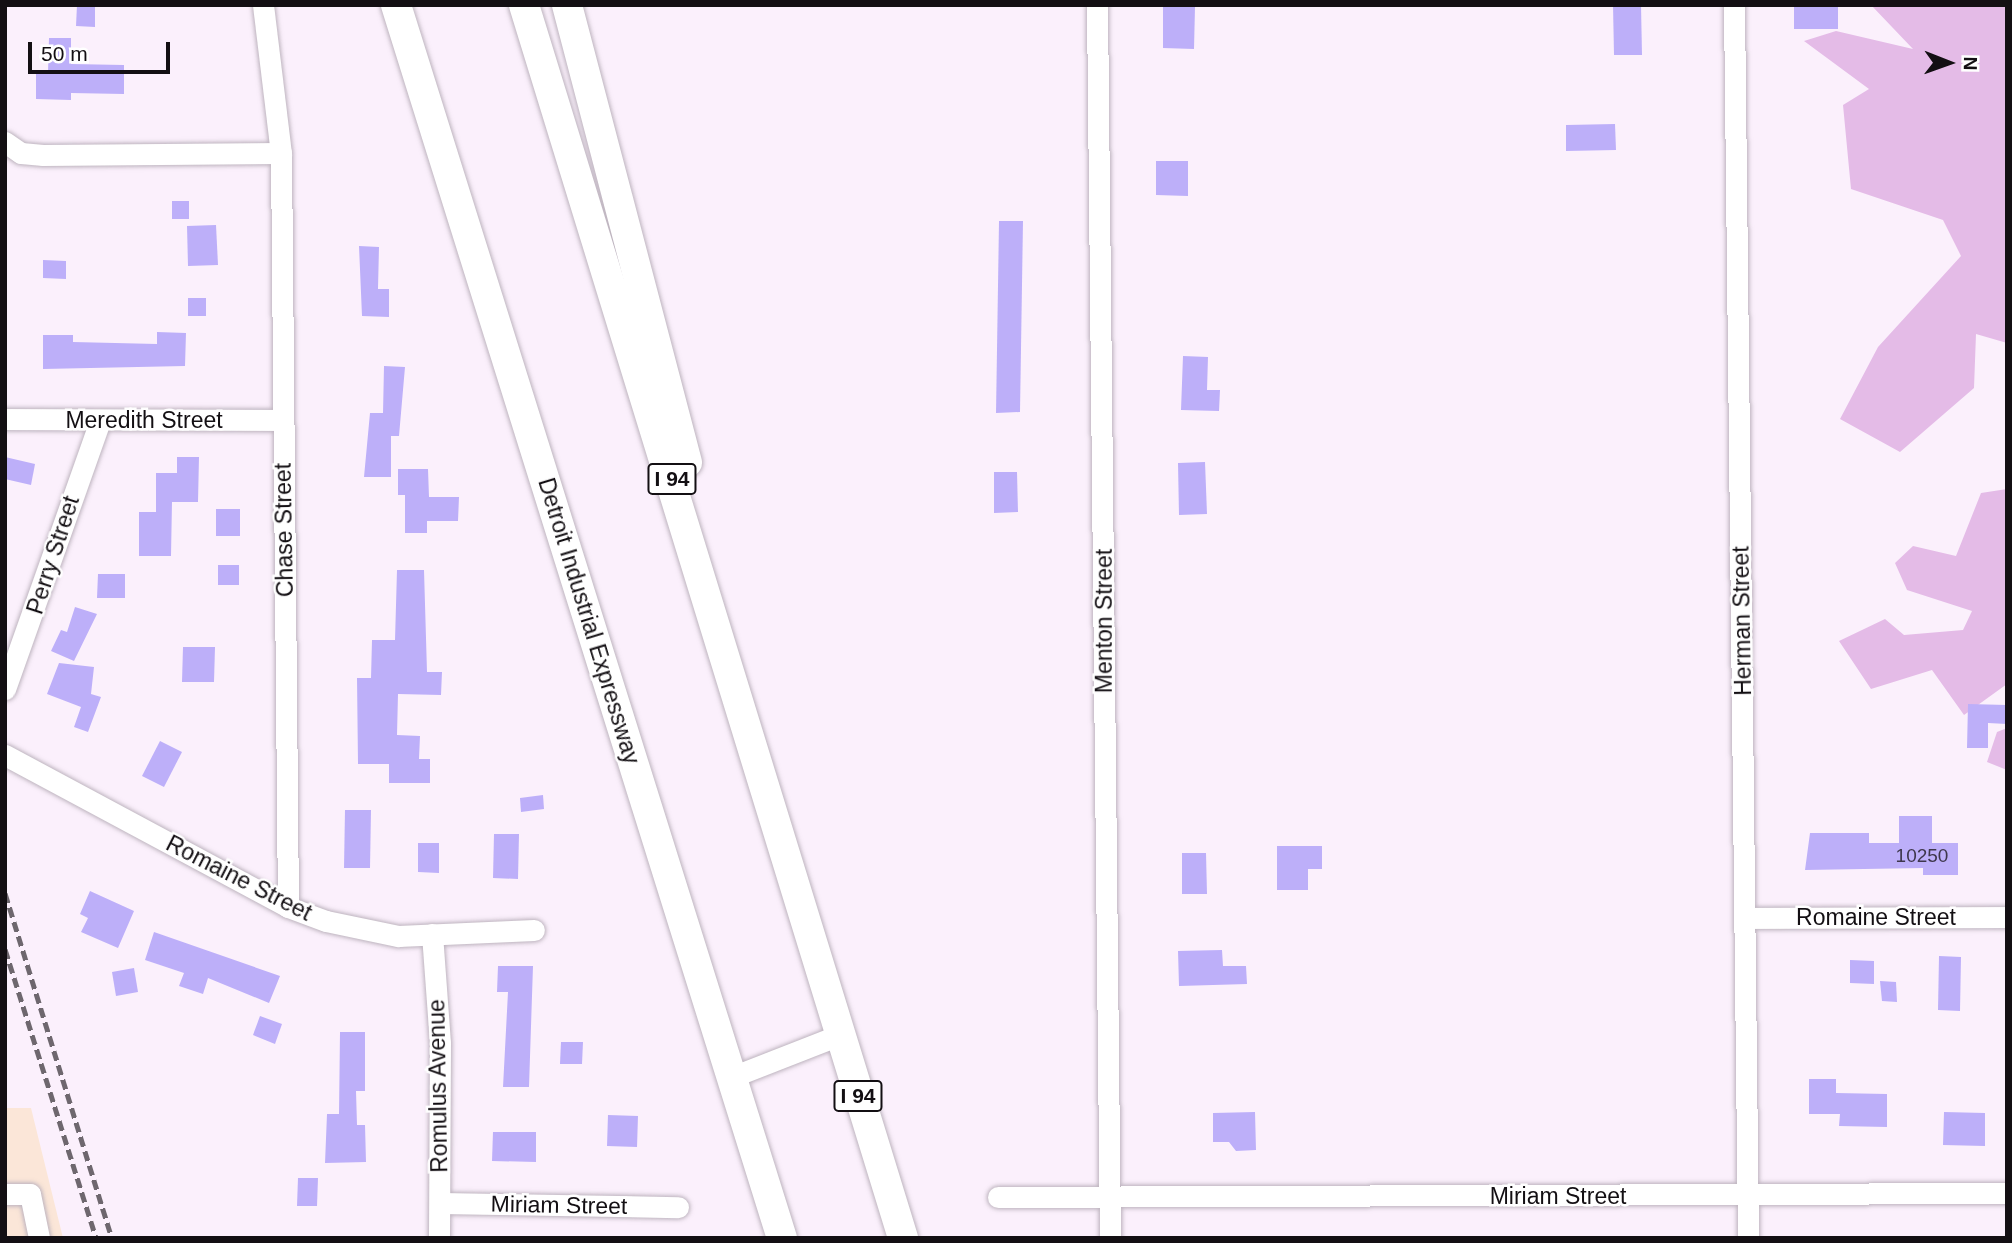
<!DOCTYPE html>
<html>
<head>
<meta charset="utf-8">
<style>
  body { margin:0 }
  #map { position:relative; width:2012px; height:1243px; overflow:hidden; background:#fbf0fc; font-family:Arial,sans-serif }
  div>[style] { position:absolute }
  .commercial>* { inset:0; background:#fbe6d8 }
  .green>* { inset:0; background:#e4bbe7 }
  .building>* { inset:0; background:#bdaff9 }
  .roads { filter:drop-shadow(0 0 2px #beb4bf) drop-shadow(0 0 2px #beb4bf) }
  .minor>* { height:21px; margin:-10.5px; padding:0 10.5px; transform-origin:10.5px; border-radius:10.5px; background:#fff }
  .highway>* { height:30px; margin:-15px; padding:0 15px; transform-origin:15px; border-radius:15px; background:#fff }
  .rail>* { height:5px; margin-top:-2.5px; transform-origin:0; background:repeating-linear-gradient(90deg,#6e676e 0 10px,transparent 0 15px) }
  span { translate:-50% -50%; white-space:nowrap; text-align:center; line-height:1.15; -webkit-text-stroke:5px #fff; paint-order:stroke }
  .number-label { font-size:19px; color:#3e374c }
  .number-label span { -webkit-text-stroke-width:0 }
  .shield-label span { padding:2px 5px; background:#fff; border:2px solid; border-radius:5px; -webkit-text-stroke-width:0 }
  .shield-label { font-size:21px; color:#130f13; font-weight:700 }
  .street-label { font-size:23px; color:#130f13 }
  .frame { position:absolute; inset:0; border:7px solid #130f13; pointer-events:none }
  .north { position:absolute; left:1914px; top:28px; width:70px; height:70px; -webkit-text-stroke:5px #fff; paint-order:stroke; rotate:91deg; font-size:19px; font-weight:700; line-height:28px; text-align:center; color:#130f13 }
  .north::after { content:''; display:block; margin:auto; width:24px; height:32px; background:#130f13; clip-path:polygon(50% 0,100% 100%,50% 72%,0 100%) }
  .scale { position:absolute; left:28px; top:42px; width:142px; height:32px; box-sizing:border-box; border:4px solid #130f13; border-top:0; padding-left:9px; font-size:21px; line-height:24px; white-space:nowrap; color:#130f13; -webkit-text-stroke:5px #fff; paint-order:stroke }
</style>
</head>
<body>
<div id="map">
  <div class="commercial">
    <div style="clip-path:polygon(5px 1108px,31px 1108px,63px 1238px,5px 1238px)"></div>
  </div>
  <div class="green">
    <div style="clip-path:polygon(1871px 5px,2007px 5px,2007px 343px,1976px 334px,1974px 388px,1900px 452px,1840px 419px,1878px 347px,1961px 256px,1943px 220px,1851px 189px,1843px 105px,1869px 89px,1804px 41px,1836px 31px,1913px 49px)"></div>
    <div style="clip-path:polygon(2007px 489px,2007px 684px,1964px 715px,1932px 670px,1871px 689px,1839px 641px,1885px 619px,1904px 635px,1963px 630px,1972px 611px,1907px 590px,1895px 563px,1913px 546px,1956px 556px,1981px 493px)"></div>
    <div style="clip-path:polygon(2007px 728px,2007px 770px,1987px 762px,1997px 732px)"></div>
  </div>
  <div class="building">
    <div style="clip-path:polygon(77px 5px,95px 5px,95px 27px,76px 26px)"></div>
    <div style="clip-path:polygon(1613px 5px,1641px 5px,1642px 55px,1614px 55px)"></div>
    <div style="clip-path:polygon(1794px 5px,1838px 5px,1838px 29px,1794px 29px)"></div>
    <div style="clip-path:polygon(1163px 7px,1195px 7px,1194px 49px,1163px 48px)"></div>
    <div style="clip-path:polygon(49px 38px,71px 38px,71px 64px,124px 65px,124px 94px,71px 93px,71px 100px,36px 99px,36px 72px,48px 72px)"></div>
    <div style="clip-path:polygon(1615px 124px,1616px 150px,1566px 151px,1566px 125px)"></div>
    <div style="clip-path:polygon(1156px 161px,1188px 161px,1188px 196px,1156px 195px)"></div>
    <div style="clip-path:polygon(172px 201px,189px 201px,189px 219px,172px 219px)"></div>
    <div style="clip-path:polygon(999px 221px,1023px 221px,1020px 412px,996px 413px)"></div>
    <div style="clip-path:polygon(216px 225px,218px 265px,188px 266px,187px 226px)"></div>
    <div style="clip-path:polygon(359px 246px,379px 247px,378px 289px,389px 289px,389px 317px,362px 316px)"></div>
    <div style="clip-path:polygon(43px 260px,66px 261px,66px 279px,43px 278px)"></div>
    <div style="clip-path:polygon(188px 298px,206px 298px,206px 316px,188px 316px)"></div>
    <div style="clip-path:polygon(157px 332px,186px 333px,185px 366px,43px 369px,43px 335px,73px 335px,73px 342px,157px 344px)"></div>
    <div style="clip-path:polygon(1183px 356px,1208px 357px,1207px 390px,1220px 390px,1219px 411px,1181px 410px)"></div>
    <div style="clip-path:polygon(384px 366px,405px 367px,399px 436px,391px 436px,391px 477px,364px 477px,370px 413px,383px 413px)"></div>
    <div style="clip-path:polygon(5px 457px,35px 464px,31px 485px,5px 479px)"></div>
    <div style="clip-path:polygon(177px 457px,199px 457px,198px 502px,172px 502px,171px 556px,139px 556px,139px 512px,156px 512px,156px 473px,177px 473px)"></div>
    <div style="clip-path:polygon(1205px 462px,1207px 514px,1179px 515px,1178px 463px)"></div>
    <div style="clip-path:polygon(398px 469px,428px 469px,429px 497px,459px 497px,458px 521px,427px 521px,427px 533px,405px 533px,405px 495px,398px 495px)"></div>
    <div style="clip-path:polygon(994px 472px,1017px 472px,1018px 512px,994px 513px)"></div>
    <div style="clip-path:polygon(216px 509px,240px 509px,240px 536px,216px 536px)"></div>
    <div style="clip-path:polygon(218px 565px,239px 565px,239px 585px,218px 585px)"></div>
    <div style="clip-path:polygon(397px 570px,424px 570px,427px 672px,442px 672px,441px 695px,398px 694px,397px 735px,420px 736px,419px 759px,430px 759px,430px 783px,389px 783px,389px 764px,358px 764px,357px 678px,371px 678px,372px 640px,395px 640px)"></div>
    <div style="clip-path:polygon(98px 574px,125px 574px,125px 598px,97px 598px)"></div>
    <div style="clip-path:polygon(75px 607px,97px 614px,74px 661px,51px 651px,61px 630px,67px 632px)"></div>
    <div style="clip-path:polygon(183px 647px,215px 647px,214px 682px,182px 682px)"></div>
    <div style="clip-path:polygon(59px 663px,94px 667px,91px 694px,101px 697px,88px 732px,74px 727px,81px 707px,47px 694px)"></div>
    <div style="clip-path:polygon(1968px 704px,2007px 705px,2007px 724px,1988px 723px,1988px 748px,1967px 748px)"></div>
    <div style="clip-path:polygon(160px 741px,182px 752px,164px 787px,142px 776px)"></div>
    <div style="clip-path:polygon(543px 795px,544px 809px,521px 812px,520px 798px)"></div>
    <div style="clip-path:polygon(345px 810px,371px 810px,370px 868px,344px 868px)"></div>
    <div style="clip-path:polygon(1899px 816px,1932px 816px,1932px 843px,1958px 843px,1958px 875px,1923px 875px,1923px 868px,1805px 870px,1810px 833px,1869px 833px,1869px 843px,1899px 843px)"></div>
    <div style="clip-path:polygon(494px 834px,519px 834px,518px 879px,493px 878px)"></div>
    <div style="clip-path:polygon(418px 843px,439px 843px,439px 873px,418px 872px)"></div>
    <div style="clip-path:polygon(1277px 846px,1322px 846px,1322px 869px,1308px 869px,1308px 890px,1277px 890px)"></div>
    <div style="clip-path:polygon(1182px 853px,1206px 853px,1207px 894px,1182px 894px)"></div>
    <div style="clip-path:polygon(90px 891px,134px 911px,118px 948px,81px 932px,88px 918px,80px 914px)"></div>
    <div style="clip-path:polygon(154px 932px,280px 976px,269px 1003px,208px 978px,203px 994px,179px 986px,184px 973px,145px 960px)"></div>
    <div style="clip-path:polygon(1222px 950px,1223px 966px,1246px 966px,1247px 984px,1179px 986px,1178px 951px)"></div>
    <div style="clip-path:polygon(1939px 956px,1961px 957px,1960px 1011px,1938px 1010px)"></div>
    <div style="clip-path:polygon(1850px 960px,1874px 961px,1874px 984px,1850px 983px)"></div>
    <div style="clip-path:polygon(498px 966px,533px 966px,529px 1087px,503px 1087px,508px 992px,497px 992px)"></div>
    <div style="clip-path:polygon(134px 968px,138px 992px,116px 996px,112px 972px)"></div>
    <div style="clip-path:polygon(1880px 981px,1896px 982px,1897px 1002px,1882px 1001px)"></div>
    <div style="clip-path:polygon(260px 1016px,282px 1024px,275px 1044px,253px 1035px)"></div>
    <div style="clip-path:polygon(340px 1032px,365px 1032px,365px 1091px,356px 1091px,357px 1125px,365px 1125px,366px 1162px,325px 1163px,327px 1114px,339px 1114px)"></div>
    <div style="clip-path:polygon(561px 1042px,583px 1042px,582px 1064px,560px 1064px)"></div>
    <div style="clip-path:polygon(1809px 1079px,1836px 1079px,1836px 1093px,1887px 1094px,1887px 1127px,1839px 1126px,1840px 1114px,1809px 1114px)"></div>
    <div style="clip-path:polygon(1255px 1112px,1256px 1150px,1236px 1151px,1229px 1142px,1213px 1142px,1213px 1113px)"></div>
    <div style="clip-path:polygon(1944px 1112px,1985px 1113px,1985px 1146px,1943px 1145px)"></div>
    <div style="clip-path:polygon(608px 1115px,638px 1116px,637px 1147px,607px 1146px)"></div>
    <div style="clip-path:polygon(493px 1132px,536px 1132px,536px 1162px,492px 1161px)"></div>
    <div style="clip-path:polygon(298px 1178px,318px 1178px,317px 1206px,297px 1206px)"></div>
  </div>
  <div class="roads">
    <div class="minor">
      <div style="left:263px;top:5px;width:149px;rotate:83.1deg"></div>
      <div style="left:281px;top:153px;width:754px;rotate:89.47deg"></div>
      <div style="left:1097px;top:5px;width:1233px;rotate:89.4deg"></div>
      <div style="left:1734px;top:5px;width:1233px;rotate:89.35deg"></div>
      <div style="left:5px;top:142px;width:19px;rotate:35deg"></div>
      <div style="left:21px;top:153px;width:22px;rotate:5deg"></div>
      <div style="left:43px;top:155px;width:238px;rotate:-0.5deg"></div>
      <div style="left:5px;top:419px;width:277px;rotate:0.2deg"></div>
      <div style="left:5px;top:689px;width:285px;rotate:-70.5deg"></div>
      <div style="left:5px;top:755px;width:321px;rotate:28.2deg"></div>
      <div style="left:288px;top:907px;width:40px;rotate:20.2deg"></div>
      <div style="left:326px;top:921px;width:74px;rotate:11.8deg"></div>
      <div style="left:398px;top:936px;width:136px;rotate:-2.5deg"></div>
      <div style="left:1745px;top:918px;width:262px;rotate:-0.2deg"></div>
      <div style="left:432px;top:934px;width:109px;rotate:85.8deg"></div>
      <div style="left:440px;top:1043px;width:195px;rotate:90.3deg"></div>
      <div style="left:732px;top:1077px;width:115px;rotate:-21.4deg"></div>
      <div style="left:5px;top:1194px;width:25px"></div>
      <div style="left:30px;top:1194px;width:45px;rotate:78.4deg"></div>
      <div style="left:998px;top:1197px;width:1009px;rotate:-0.23deg"></div>
      <div style="left:440px;top:1203px;width:238px;rotate:1deg"></div>
    </div>
    <div class="highway">
      <div style="left:396px;top:5px;width:1292px;rotate:72.62deg"></div>
      <div style="left:524px;top:5px;width:1290px;rotate:72.91deg"></div>
      <div style="left:567px;top:5px;width:473px;rotate:75.3deg"></div>
    </div>
  </div>
  <div class="rail">
    <div style="left:5px;top:893px;width:361px;rotate:72.8deg"></div>
    <div style="left:5px;top:949px;width:303px;rotate:72.5deg"></div>
  </div>
  <div class="number-label">
    <span style="left:1922px;top:856px">10250</span>
  </div>
  <div class="shield-label">
    <span style="left:672px;top:479px">I 94</span>
    <span style="left:858px;top:1096px">I 94</span>
  </div>
  <div class="street-label">
    <span style="left:144px;top:420px">Meredith Street</span>
    <span style="left:284px;top:530px;rotate:-91deg">Chase Street</span>
    <span style="left:53px;top:555px;rotate:-72deg">Perry Street</span>
    <span style="left:589px;top:621px;rotate:73deg">Detroit Industrial Expressway</span>
    <span style="left:1104px;top:621px;rotate:-90deg">Menton Street</span>
    <span style="left:1742px;top:621px;rotate:-91deg">Herman Street</span>
    <span style="left:239px;top:878px;rotate:27deg">Romaine Street</span>
    <span style="left:1876px;top:917px">Romaine Street</span>
    <span style="left:438px;top:1086px;rotate:-91deg">Romulus Avenue</span>
    <span style="left:1558px;top:1196px">Miriam Street</span>
    <span style="left:559px;top:1205px;rotate:1deg">Miriam Street</span>
  </div>
  <div class="frame"></div>
  <div class="north">N</div>
  <div class="scale">50 m</div>
</div>
</body>
</html>
